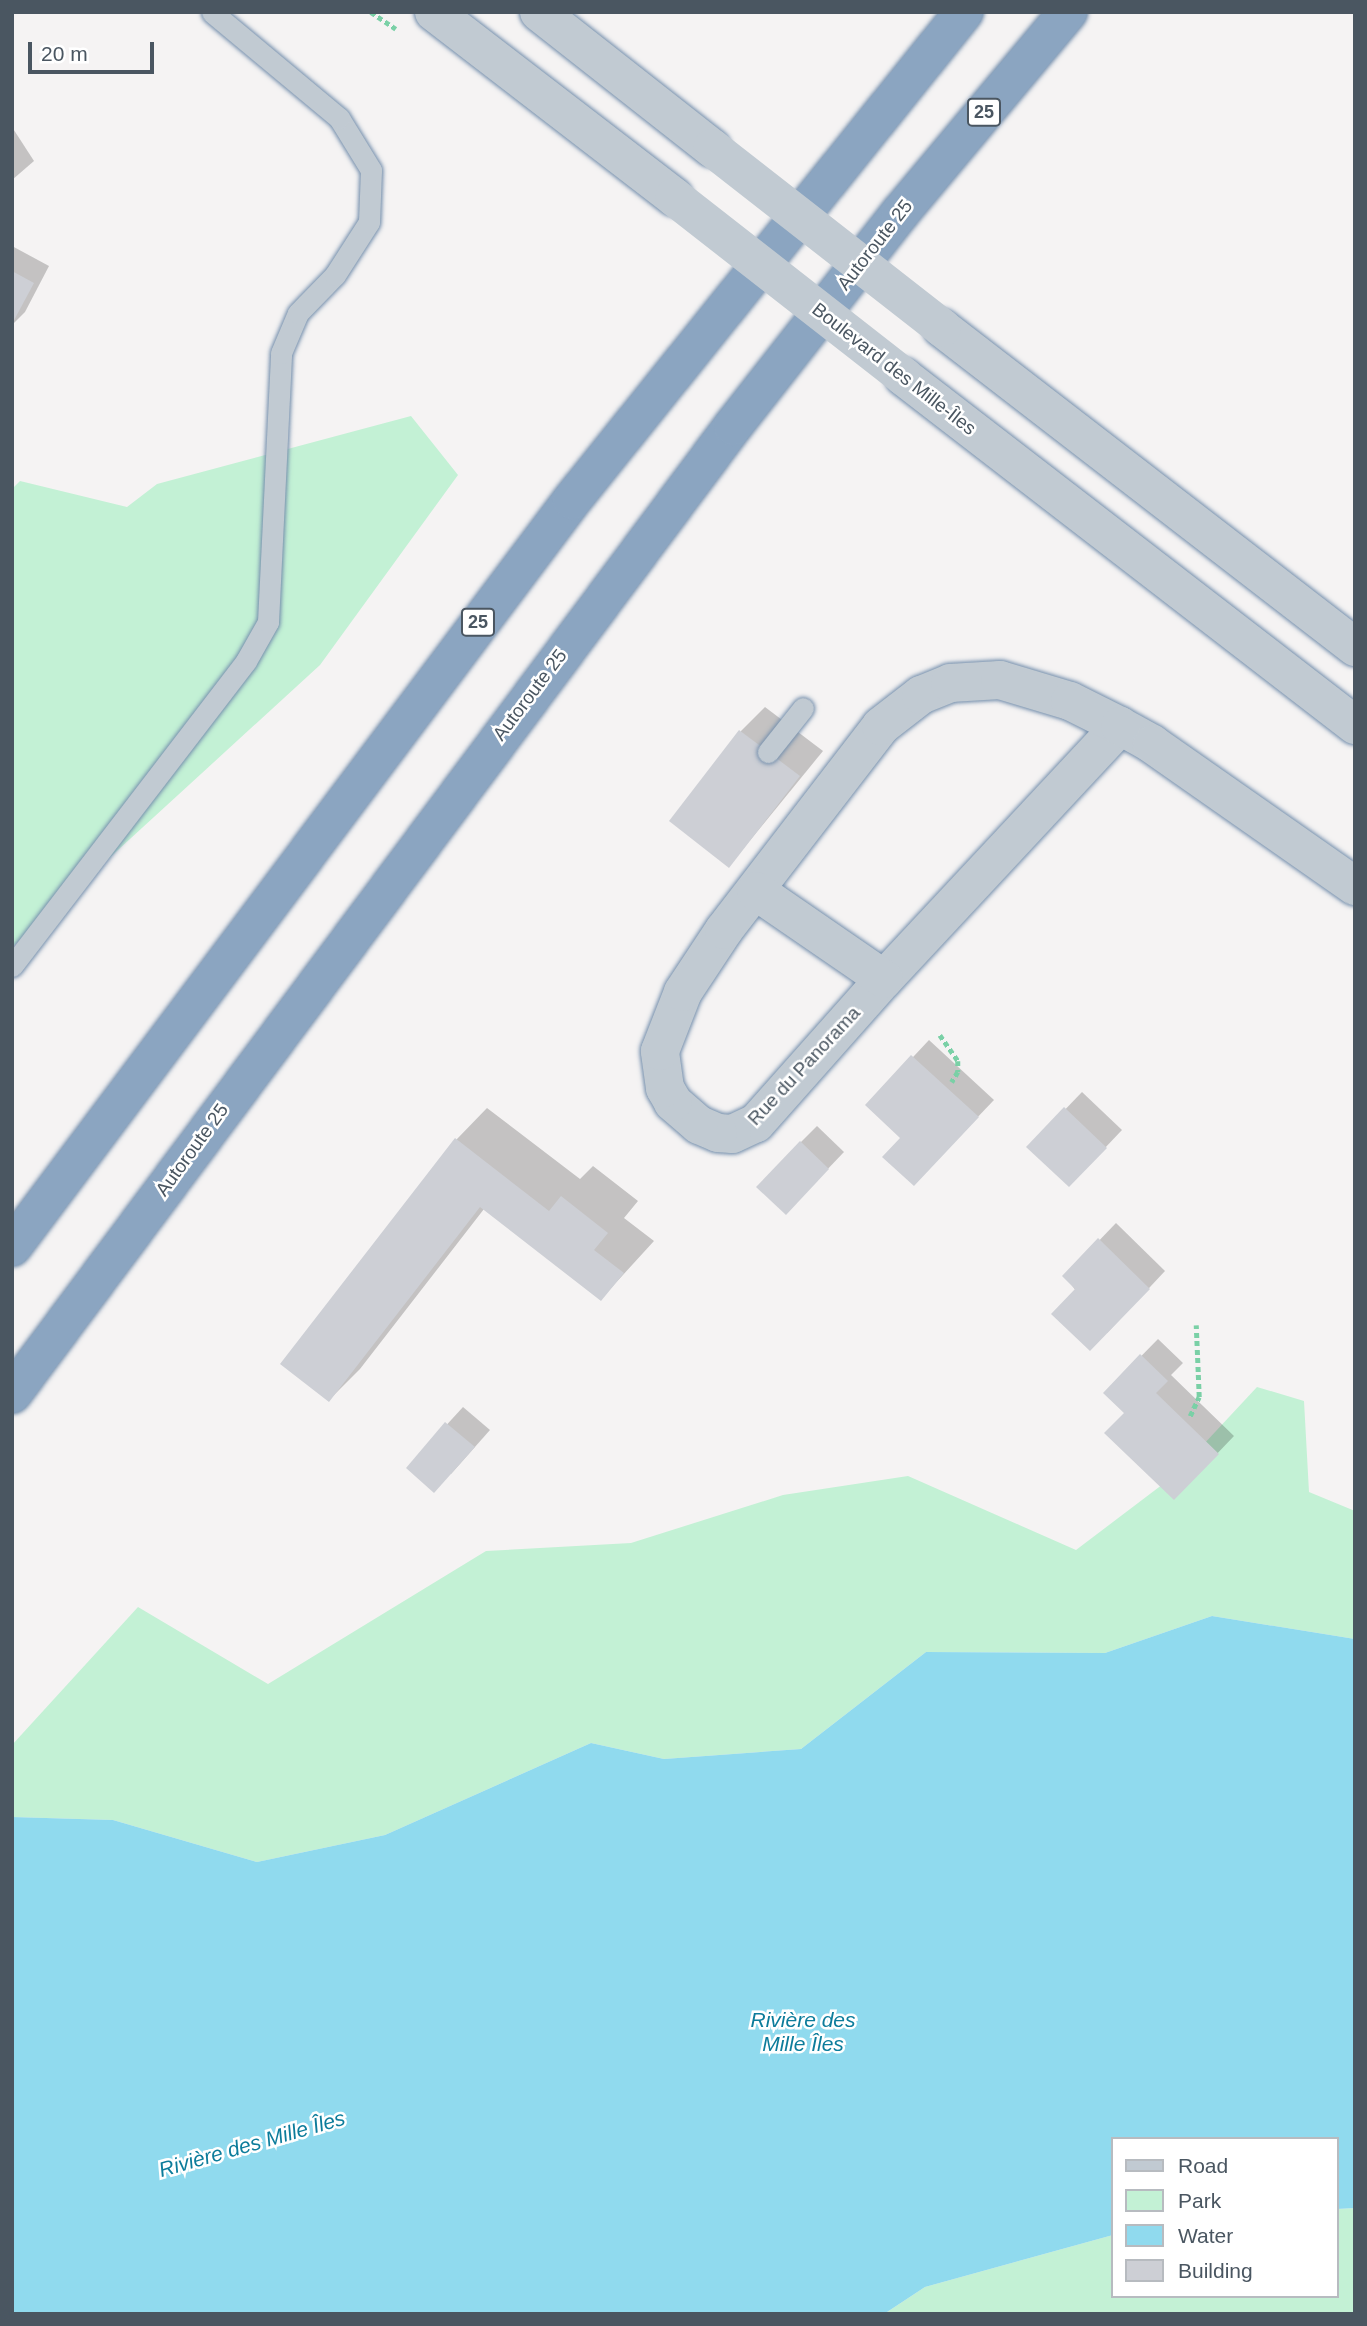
<!DOCTYPE html>
<html>
<head>
<meta charset="utf-8">
<style>
  body { margin:0 }
  #map { position:relative; width:1367px; height:2326px; overflow:hidden; background:#f5f3f3; font-family:Arial,sans-serif }
  div>[style] { position:absolute }
  .green>* { inset:0; background:#c3f1d5 }
  .water>* { inset:0; background:#90daee }
  .shadow>* { inset:0; background:#0003 }
  .building>* { inset:0; background:#cdcfd5 }
  .path>* { height:4.5px; margin-top:-2.25px; transform-origin:0; background:repeating-linear-gradient(90deg,#7ad0a6 0 5px,transparent 0 8.5px) }
  .roads { filter:drop-shadow(0 0 2px #7690ad) drop-shadow(0 0 2px #7690ad) }
  .service>* { height:21px; margin:-10.5px; padding:0 10.5px; transform-origin:10.5px; border-radius:10.5px; background:#c1cad2 }
  .minor>* { height:38px; margin:-19px; padding:0 19px; transform-origin:19px; border-radius:19px; background:#c1cad2 }
  .tertiary>* { height:38px; margin:-19px; padding:0 19px; transform-origin:19px; border-radius:19px; background:#c1cad2 }
  .motorway>* { height:38px; margin:-19px; padding:0 19px; transform-origin:19px; border-radius:19px; background:#8ba5c1 }
  .tertiary-bridge>* { height:38px; margin:-19px; padding:0 19px; transform-origin:19px; border-radius:19px; background:#c1cad2 }
  span { translate:-50% -50%; white-space:nowrap; text-align:center; line-height:1.15; -webkit-text-stroke:5px #fff; paint-order:stroke }
  .shield-label span { padding:2px 5px; background:#fff; border:2px solid; border-radius:5px; -webkit-text-stroke-width:0 }
  .shield-label { font-size:18px; color:#4a5661; font-weight:700 }
  .street-label { font-size:19px; color:#4a5661 }
  .water-label { font-size:21px; color:#0c7c9b; font-style:italic }
  .frame { position:absolute; inset:0; border:14px solid #4a5661; pointer-events:none }
  .legend { position:absolute; left:1111px; top:2137px; width:228px; height:161px; box-sizing:border-box; background:#fff; border:2px solid #b7bbc0; margin:0; padding:9px 12px; list-style:none; font-size:21px; color:#4a5661 }
  .legend li { display:flex; align-items:center; gap:14px; height:35px }
  .legend b { width:35px; border:2px solid #b7bbc0 }
  .scale { position:absolute; left:28px; top:42px; width:126px; height:32px; box-sizing:border-box; border:4px solid #4a5661; border-top:0; padding-left:9px; font-size:21px; line-height:24px; white-space:nowrap; color:#4a5661; -webkit-text-stroke:5px #fff; paint-order:stroke }
</style>
</head>
<body>
<div id="map">
  <div class="green">
    <div style="clip-path:polygon(411px 416px,458px 475px,320px 665px,12px 947px,12px 489px,20px 481px,127px 507px,157px 484px)"></div>
    <div style="clip-path:polygon(1257px 1387px,1304px 1401px,1309px 1492px,1355px 1511px,1355px 1639px,1212px 1616px,1105px 1653px,926px 1652px,801px 1749px,664px 1759px,591px 1743px,385px 1835px,257px 1862px,113px 1820px,12px 1817px,12px 1745px,138px 1607px,268px 1684px,486px 1551px,631px 1543px,783px 1495px,908px 1476px,1076px 1550px,1175px 1475px)"></div>
    <div style="clip-path:polygon(1355px 2208px,1355px 2314px,884px 2314px,925px 2287px,1113px 2235px,1113px 2296px,1337px 2296px,1337px 2209px)"></div>
  </div>
  <div class="water">
    <div style="clip-path:polygon(1212px 1616px,1355px 1639px,1355px 2208px,1337px 2209px,1337px 2139px,1113px 2139px,1113px 2235px,925px 2287px,884px 2314px,12px 2314px,12px 1817px,113px 1820px,257px 1862px,385px 1835px,591px 1743px,664px 1759px,801px 1749px,926px 1652px,1105px 1653px)"></div>
  </div>
  <div class="shadow">
    <div style="clip-path:polygon(12px 127px,34px 161px,12px 180px)"></div>
    <div style="clip-path:polygon(12px 246px,49px 266px,25px 312px,12px 325px)"></div>
    <div style="clip-path:polygon(765px 707px,823px 751px,729px 866px,741px 731px)"></div>
    <div style="clip-path:polygon(929px 1040px,994px 1100px,930px 1167px,868px 1105px)"></div>
    <div style="clip-path:polygon(1082px 1092px,1122px 1130px,1085px 1169px,1029px 1147px)"></div>
    <div style="clip-path:polygon(487px 1108px,580px 1179px,593px 1166px,638px 1201px,624px 1218px,654px 1241px,601px 1299px,484px 1209px,360px 1369px,329px 1400px,456px 1140px)"></div>
    <div style="clip-path:polygon(817px 1126px,844px 1152px,802px 1196px,801px 1142px)"></div>
    <div style="clip-path:polygon(1116px 1223px,1165px 1271px,1107px 1333px,1065px 1276px)"></div>
    <div style="clip-path:polygon(1158px 1339px,1183px 1363px,1171px 1375px,1234px 1436px,1191px 1481px,1105px 1393px)"></div>
    <div style="clip-path:polygon(463px 1407px,490px 1430px,451px 1474px,408px 1467px)"></div>
  </div>
  <div class="building">
    <div style="clip-path:polygon(12px 271px,34px 283px,12px 324px)"></div>
    <div style="clip-path:polygon(739px 730px,800px 776px,729px 868px,669px 821px)"></div>
    <div style="clip-path:polygon(911px 1055px,979px 1117px,914px 1186px,882px 1157px,900px 1138px,865px 1105px)"></div>
    <div style="clip-path:polygon(1064px 1107px,1107px 1148px,1069px 1187px,1026px 1147px)"></div>
    <div style="clip-path:polygon(455px 1138px,549px 1211px,561px 1196px,608px 1233px,594px 1250px,624px 1273px,601px 1301px,480px 1207px,329px 1402px,280px 1364px)"></div>
    <div style="clip-path:polygon(800px 1141px,829px 1169px,786px 1215px,756px 1187px)"></div>
    <div style="clip-path:polygon(1098px 1238px,1150px 1289px,1090px 1351px,1051px 1314px,1075px 1289px,1062px 1276px)"></div>
    <div style="clip-path:polygon(1140px 1354px,1168px 1381px,1156px 1393px,1219px 1454px,1174px 1500px,1104px 1433px,1124px 1413px,1103px 1393px)"></div>
    <div style="clip-path:polygon(445px 1422px,475px 1447px,434px 1493px,406px 1468px)"></div>
  </div>
  <div class="path">
    <div style="left:371px;top:12px;width:30px;rotate:34deg"></div>
    <div style="left:940px;top:1035px;width:32px;rotate:55deg"></div>
    <div style="left:958px;top:1061px;width:11px;rotate:90deg"></div>
    <div style="left:958px;top:1072px;width:12px;rotate:121deg"></div>
    <div style="left:1190px;top:1416px;width:21px;rotate:-65deg"></div>
    <div style="left:1199px;top:1397px;width:72px;rotate:-92.4deg"></div>
  </div>
  <div class="roads">
    <div class="service">
      <div style="left:768px;top:752px;width:56px;rotate:-51.5deg"></div>
      <div style="left:12px;top:966px;width:384px;rotate:-52.5deg"></div>
      <div style="left:246px;top:661px;width:45px;rotate:-60.6deg"></div>
      <div style="left:268px;top:622px;width:269px;rotate:-87.2deg"></div>
      <div style="left:281px;top:353px;width:43px;rotate:-67deg"></div>
      <div style="left:298px;top:313px;width:53px;rotate:-45.8deg"></div>
      <div style="left:335px;top:275px;width:63px;rotate:-57.3deg"></div>
      <div style="left:369px;top:222px;width:52px;rotate:-87.8deg"></div>
      <div style="left:371px;top:170px;width:61px;rotate:-121.6deg"></div>
      <div style="left:339px;top:118px;width:165px;rotate:-140.2deg"></div>
    </div>
    <div class="minor">
      <div style="left:1120px;top:726px;width:346px;rotate:133deg"></div>
      <div style="left:884px;top:979px;width:193px;rotate:131.6deg"></div>
      <div style="left:756px;top:1123px;width:26px;rotate:155deg"></div>
      <div style="left:732px;top:1134px;width:14px;rotate:-176deg"></div>
      <div style="left:718px;top:1133px;width:21px;rotate:-157deg"></div>
      <div style="left:699px;top:1125px;width:35px;rotate:-139deg"></div>
      <div style="left:673px;top:1102px;width:16px;rotate:-120deg"></div>
      <div style="left:665px;top:1088px;width:37px;rotate:-98deg"></div>
      <div style="left:660px;top:1051px;width:63px;rotate:-68.7deg"></div>
      <div style="left:683px;top:992px;width:74px;rotate:-56.5deg"></div>
      <div style="left:724px;top:930px;width:257px;rotate:-52.4deg"></div>
      <div style="left:881px;top:726px;width:51px;rotate:-37.8deg"></div>
      <div style="left:921px;top:695px;width:31px;rotate:-22deg"></div>
      <div style="left:950px;top:683px;width:50px;rotate:-3.4deg"></div>
      <div style="left:1000px;top:680px;width:73px;rotate:16.7deg"></div>
      <div style="left:1070px;top:701px;width:56px;rotate:26.6deg"></div>
      <div style="left:1120px;top:726px;width:37px;rotate:29deg"></div>
      <div style="left:1152px;top:744px;width:248px;rotate:35deg"></div>
      <div style="left:756px;top:891px;width:155px;rotate:34.5deg"></div>
    </div>
    <div class="tertiary">
      <div style="left:434px;top:12px;width:303px;rotate:37.6deg"></div>
      <div style="left:539px;top:12px;width:220px;rotate:38.2deg"></div>
      <div style="left:942px;top:328px;width:522px;rotate:37.68deg"></div>
      <div style="left:904px;top:377px;width:570px;rotate:37.65deg"></div>
    </div>
    <div class="motorway">
      <div style="left:12px;top:1247px;width:934px;rotate:-53.14deg"></div>
      <div style="left:572px;top:500px;width:626px;rotate:-51.23deg"></div>
      <div style="left:12px;top:1394px;width:1207px;rotate:-53.32deg"></div>
      <div style="left:733px;top:426px;width:271px;rotate:-51.9deg"></div>
      <div style="left:900px;top:213px;width:262px;rotate:-50.1deg"></div>
    </div>
  </div>
  <div class="tertiary-bridge">
    <div style="left:712px;top:148px;width:292px;rotate:38deg"></div>
    <div style="left:674px;top:197px;width:292px;rotate:38deg"></div>
  </div>
  <div class="shield-label">
    <span style="left:984px;top:112px">25</span>
    <span style="left:478px;top:622px">25</span>
  </div>
  <div class="street-label">
    <span style="left:875px;top:245px;rotate:-52deg">Autoroute 25</span>
    <span style="left:894px;top:369px;rotate:38deg">Boulevard des Mille-Îles</span>
    <span style="left:530px;top:695px;rotate:-53deg">Autoroute 25</span>
    <span style="left:804px;top:1066px;rotate:-47deg">Rue du Panorama</span>
    <span style="left:192px;top:1150px;rotate:-54deg">Autoroute 25</span>
  </div>
  <div class="water-label">
    <span style="left:803px;top:2032px">Rivière des<br>Mille Îles</span>
    <span style="left:252px;top:2144px;rotate:-16deg">Rivière des Mille Îles</span>
  </div>
  <div class="frame"></div>
  <ul class="legend">
  <li><b style="height:9px;background:#c1cad2"></b>Road</li>
  <li><b style="height:19px;background:#c3f1d5"></b>Park</li>
  <li><b style="height:19px;background:#90daee"></b>Water</li>
  <li><b style="height:19px;background:#cdcfd5"></b>Building</li>
  </ul>
  <div class="scale">20 m</div>
</div>
</body>
</html>
